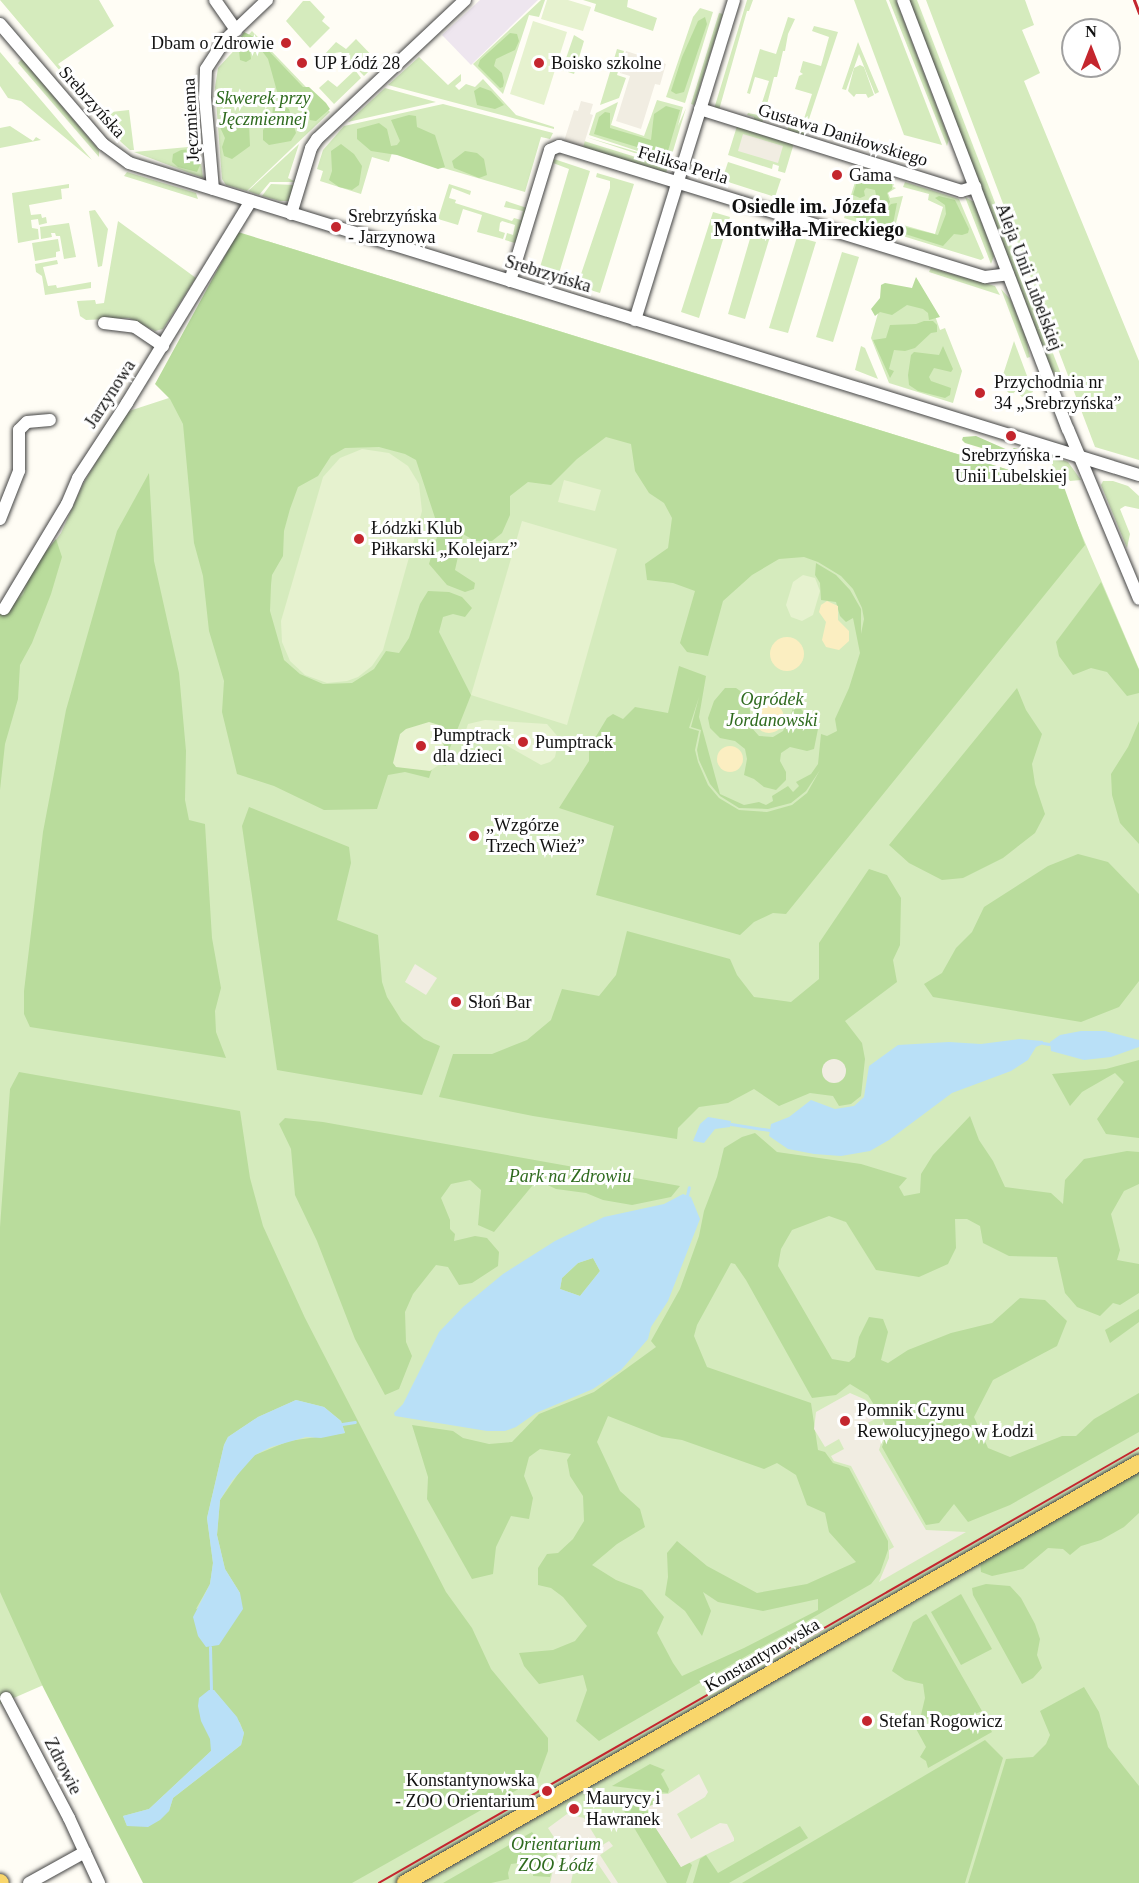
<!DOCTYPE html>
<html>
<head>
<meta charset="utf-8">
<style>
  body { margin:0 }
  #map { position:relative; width:1139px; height:1883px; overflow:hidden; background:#fffdf5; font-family:"Times New Roman",serif }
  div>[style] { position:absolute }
  .industrial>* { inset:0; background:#eee6ef }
  .green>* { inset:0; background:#d5ebbd }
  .forest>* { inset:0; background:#b9dc9c }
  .sand>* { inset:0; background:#fbeec1 }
  .round { border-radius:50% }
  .pitch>* { inset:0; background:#e6f2cf }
  .plaza>* { inset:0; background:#f1ede2 }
  .water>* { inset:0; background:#b9e0f7 }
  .stream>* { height:3px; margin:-1.5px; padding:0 1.5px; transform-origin:1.5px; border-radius:1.5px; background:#b9e0f7 }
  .roads { filter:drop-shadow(0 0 2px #444) drop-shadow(0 0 2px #444) }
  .minor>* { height:12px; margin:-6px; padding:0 6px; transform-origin:6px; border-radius:6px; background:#fff }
  .major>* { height:16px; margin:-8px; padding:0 8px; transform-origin:8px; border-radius:8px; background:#f9d66b }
  .tram>* { height:1.5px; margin:-0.75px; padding:0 0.75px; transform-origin:0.75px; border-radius:0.75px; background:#c4262e }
  .rail>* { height:3px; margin:-1.5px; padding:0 1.5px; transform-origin:1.5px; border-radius:1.5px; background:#c4262e }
  .dots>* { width:16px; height:16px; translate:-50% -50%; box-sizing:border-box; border:3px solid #fff; border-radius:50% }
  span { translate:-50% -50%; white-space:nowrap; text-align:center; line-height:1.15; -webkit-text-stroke:6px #fff; paint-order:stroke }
  .poi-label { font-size:18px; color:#111 }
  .right { translate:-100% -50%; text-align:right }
  .left { translate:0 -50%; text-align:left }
  .park-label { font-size:18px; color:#2f6b1f; font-style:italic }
  .street-label { font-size:18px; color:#111 }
  .neighbourhood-label { font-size:20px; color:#111; font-weight:700 }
  .north { position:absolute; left:1061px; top:18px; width:60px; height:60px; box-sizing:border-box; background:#fff; border:2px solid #a0a0a0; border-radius:50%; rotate:0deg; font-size:16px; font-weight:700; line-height:24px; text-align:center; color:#111 }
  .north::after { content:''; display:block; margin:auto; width:21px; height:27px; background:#c4262e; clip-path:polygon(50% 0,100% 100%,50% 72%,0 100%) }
</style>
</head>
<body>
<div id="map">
  <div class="industrial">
    <div style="clip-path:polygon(480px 0,538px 0,471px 65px,442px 35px)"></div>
  </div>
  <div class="green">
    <div style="clip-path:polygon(0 0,99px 0,114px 26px,58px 64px,91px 102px,88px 104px)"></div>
    <div style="clip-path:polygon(541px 0,545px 0,539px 17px,529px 15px,503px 94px,473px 64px)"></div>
    <div style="clip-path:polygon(583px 0,628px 0,627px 7px,657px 18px,653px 31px,594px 11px,596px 4px)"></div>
    <div style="clip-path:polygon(747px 0,753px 0,749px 11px,747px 11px,719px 110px,714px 109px)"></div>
    <div style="clip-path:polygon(854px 0,886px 0,942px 145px,904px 135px)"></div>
    <div style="clip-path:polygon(889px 0,896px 0,949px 139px,947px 146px)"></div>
    <div style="clip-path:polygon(909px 0,917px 0,1064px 382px,1061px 383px,1051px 369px)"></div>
    <div style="clip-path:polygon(926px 0,1025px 0,1034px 25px,1022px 30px,1040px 73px,1024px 81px,1139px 361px,1139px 460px,1095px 447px)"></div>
    <div style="clip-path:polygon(303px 1px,310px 1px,325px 17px,322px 21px,330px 28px,310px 48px,286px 21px)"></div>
    <div style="clip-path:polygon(700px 8px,713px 12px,685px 103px,666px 97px,693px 17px)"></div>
    <div style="clip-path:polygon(719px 13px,723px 14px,694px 105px,691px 104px)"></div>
    <div style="clip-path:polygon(788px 17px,795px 19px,788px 34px,785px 51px,783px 51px,777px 77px,774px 77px,762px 124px,753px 121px,754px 117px,747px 115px,748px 113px,758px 115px,769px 81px,755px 77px,750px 94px,747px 93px,760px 49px,776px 54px)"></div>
    <div style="clip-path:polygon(814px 26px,838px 32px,803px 137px,787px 132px,789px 125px,801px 128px,812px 94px,795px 89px,799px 76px,803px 74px,800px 72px,803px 61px,821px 66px,829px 37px,812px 31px)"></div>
    <div style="clip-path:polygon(252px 31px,330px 112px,247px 191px,226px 185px,222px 179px,215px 87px,218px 68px)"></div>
    <div style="clip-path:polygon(574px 35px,584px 41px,574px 74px,562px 70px)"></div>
    <div style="clip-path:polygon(356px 39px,378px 62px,364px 76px,341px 52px,335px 53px,327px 60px,324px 55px,336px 42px,346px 49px)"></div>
    <div style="clip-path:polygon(858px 42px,879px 92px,875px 94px,859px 54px,846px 90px,842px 89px)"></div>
    <div style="clip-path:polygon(617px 49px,624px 51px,617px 75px,626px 78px,619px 98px,600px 105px)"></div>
    <div style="clip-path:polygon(0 52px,92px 160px,21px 101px,8px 98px,0 86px)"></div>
    <div style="clip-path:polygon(419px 57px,448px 85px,461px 74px,461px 81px,455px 86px,459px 90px,466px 84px,475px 87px,483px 79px,516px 115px,554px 127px,554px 129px,388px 85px)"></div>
    <div style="clip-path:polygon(22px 59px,99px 150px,99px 157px,18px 63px)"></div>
    <div style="clip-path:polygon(860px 65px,864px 67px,874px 95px,868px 98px,866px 94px,856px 94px,854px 97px,848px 91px,854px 68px)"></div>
    <div style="clip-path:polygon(355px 70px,361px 78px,334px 104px,319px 88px,328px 80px,337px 87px)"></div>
    <div style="clip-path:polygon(385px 88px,436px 102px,348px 122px)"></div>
    <div style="clip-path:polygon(657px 100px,683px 107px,678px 126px,686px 108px,670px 161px,665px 163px,586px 137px,668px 161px,589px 135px,596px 113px,618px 102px,611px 125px,644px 136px)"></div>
    <div style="clip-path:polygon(443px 104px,553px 133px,550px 139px,541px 137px,525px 192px,392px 153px,389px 162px,372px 157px,361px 194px,320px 181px,323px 171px,317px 169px,323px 150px,344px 126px)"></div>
    <div style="clip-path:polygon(98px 109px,102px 113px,129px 110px,134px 150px,130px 150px,121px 142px,95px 112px)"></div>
    <div style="clip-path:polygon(10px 126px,33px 141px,36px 137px,41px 140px,0 148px,0 128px)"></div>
    <div style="clip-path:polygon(737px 126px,794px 143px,785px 173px,778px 171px,779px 166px,773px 164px,772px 169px,728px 155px)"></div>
    <div style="clip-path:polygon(584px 141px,668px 167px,666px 173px,583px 147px)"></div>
    <div style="clip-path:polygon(299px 144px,288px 178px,296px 182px,270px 182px,259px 195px,248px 191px)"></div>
    <div style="clip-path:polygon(199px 146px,203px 178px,134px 152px)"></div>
    <div style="clip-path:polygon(554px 159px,590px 171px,557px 280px,538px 274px,569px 169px,553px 163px)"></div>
    <div style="clip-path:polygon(728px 162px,781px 179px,775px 197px,722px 180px)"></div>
    <div style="clip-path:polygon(859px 169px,895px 179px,893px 187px,896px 188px,888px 193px,890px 198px,903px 196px,896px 223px,935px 234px,943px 207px,928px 200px,929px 194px,903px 187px,905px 182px,959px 199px,984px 258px,981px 260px,844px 218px)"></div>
    <div style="clip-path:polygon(127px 172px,196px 193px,198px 199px,124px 176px)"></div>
    <div style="clip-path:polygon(597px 173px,634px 184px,600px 293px,577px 286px,610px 188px,610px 181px,596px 177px)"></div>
    <div style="clip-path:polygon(69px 184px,69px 188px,61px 189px,62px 199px,29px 205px,31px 215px,41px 214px,42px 218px,46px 217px,47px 223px,39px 225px,38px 219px,31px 220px,32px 228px,38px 229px,39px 239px,18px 243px,12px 193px)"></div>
    <div style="clip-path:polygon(271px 184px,295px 185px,289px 201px,280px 201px,262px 196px)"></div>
    <div style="clip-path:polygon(449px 184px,471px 191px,470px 195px,452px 188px,449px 198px,456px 200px,455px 203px,512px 221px,514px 218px,521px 220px,523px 211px,504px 207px,506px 201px,527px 208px,515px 243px,505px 240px,507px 233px,513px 235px,515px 225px,502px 221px,500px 223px,499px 231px,505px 233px,503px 239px,477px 232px,482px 215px,463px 209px,458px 225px,438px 219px)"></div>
    <div style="clip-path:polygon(965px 197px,974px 202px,994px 256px,991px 264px)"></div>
    <div style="clip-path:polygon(95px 210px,108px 229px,102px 266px,98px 267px,89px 211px)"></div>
    <div style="clip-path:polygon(713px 212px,730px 217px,699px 318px,681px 312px)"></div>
    <div style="clip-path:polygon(118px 221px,196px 278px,163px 329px,155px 331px,129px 318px,86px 320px,80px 316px,77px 301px,95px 300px,96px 304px,104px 303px)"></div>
    <div style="clip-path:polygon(69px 223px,76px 257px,64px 259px,60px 236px,56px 236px,55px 233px,51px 233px,52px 237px,41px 239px,40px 227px)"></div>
    <div style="clip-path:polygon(754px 225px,772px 230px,745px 319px,728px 314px)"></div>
    <div style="clip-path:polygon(797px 237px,816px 242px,788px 333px,769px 328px)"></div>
    <div style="clip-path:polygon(58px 239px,60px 251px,56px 252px,56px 257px,35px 261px,32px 243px)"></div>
    <div style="clip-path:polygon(267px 241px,1061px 486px,1139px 669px,1139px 1883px,146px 1883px,48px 1683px,0 1704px,0 627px,30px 575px,61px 533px,83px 484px,126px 412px,172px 397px)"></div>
    <div style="clip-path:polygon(842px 252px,859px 257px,833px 342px,816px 337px)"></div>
    <div style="clip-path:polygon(57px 260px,58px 264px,43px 267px,48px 286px,56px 285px,57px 288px,91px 282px,91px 288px,45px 295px,42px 276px,36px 272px,35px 264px)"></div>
    <div style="clip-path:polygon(931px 268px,995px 286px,1000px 295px,929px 272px)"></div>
    <div style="clip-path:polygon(886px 285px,933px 310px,940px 330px,945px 328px,962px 371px,953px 403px,889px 383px,871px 338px)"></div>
    <div style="clip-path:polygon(1001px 289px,1011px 300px,1026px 338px,1030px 357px,1027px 358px)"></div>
    <div style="clip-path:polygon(1014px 341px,1033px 392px,1022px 397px,1016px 391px,1011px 395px,1000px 384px)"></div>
    <div style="clip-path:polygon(861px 346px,865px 348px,878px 379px,855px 370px)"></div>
    <div style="clip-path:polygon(1047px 454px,1068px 462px,1081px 480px,1070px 481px,1067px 477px,1056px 473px)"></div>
    <div style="clip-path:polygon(1103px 481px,1113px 481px,1128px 486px,1139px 496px,1139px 509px,1125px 506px,1120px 509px,1130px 534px,1127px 548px,1101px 485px)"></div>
  </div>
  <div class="forest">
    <div style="clip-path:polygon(705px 17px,707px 24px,684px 92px,676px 94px,671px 91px,682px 57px,698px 21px)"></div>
    <div style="clip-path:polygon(244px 32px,254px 37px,255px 44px,260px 52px,250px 50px,251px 59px,246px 62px,240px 60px,238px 41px)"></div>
    <div style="clip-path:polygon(510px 33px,517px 34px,519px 41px,515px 50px,496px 59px,494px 66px,502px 73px,504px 82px,503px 87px,500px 88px,478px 66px,480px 60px)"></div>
    <div style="clip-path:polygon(264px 46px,303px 87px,309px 87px,326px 103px,330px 109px,316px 121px,310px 120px,308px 105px,302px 92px,289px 93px,284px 98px,278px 95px,268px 59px,262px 51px)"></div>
    <div style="clip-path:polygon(480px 87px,491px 91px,504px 105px,495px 109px,477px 105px,474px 91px)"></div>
    <div style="clip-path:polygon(279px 103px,289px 109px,296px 133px,291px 141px,269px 145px,263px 140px,263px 130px,272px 118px,273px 106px)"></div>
    <div style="clip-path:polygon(666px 106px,680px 110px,668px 151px,660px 154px,594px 134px,599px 117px,605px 112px,610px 113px,610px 128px,651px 140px,654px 114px)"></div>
    <div style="clip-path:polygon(409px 115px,416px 116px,417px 127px,435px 135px,445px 167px,438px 169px,397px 155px,371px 151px,357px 139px,357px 129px,379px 123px,387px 129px,391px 146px,397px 145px,400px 141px,391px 120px)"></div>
    <div style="clip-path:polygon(236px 116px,249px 123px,250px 146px,232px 159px,224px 156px,222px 147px,225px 138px,219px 125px,220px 117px,228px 120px)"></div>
    <div style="clip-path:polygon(341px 144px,354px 154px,362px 166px,359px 185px,352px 190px,339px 187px,329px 180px,332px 171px,331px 151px)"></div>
    <div style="clip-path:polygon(192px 149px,198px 151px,200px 165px,197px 172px,178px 167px,172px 162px,173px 154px,181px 150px)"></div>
    <div style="clip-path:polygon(465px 151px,477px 153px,484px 159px,487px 175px,479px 178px,454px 168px,452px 161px)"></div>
    <div style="clip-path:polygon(864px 172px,892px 180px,892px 189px,887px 193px,890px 202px,887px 206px,878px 205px,875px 190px,866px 188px,864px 191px,865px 196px,860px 198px,853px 195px,858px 177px)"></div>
    <div style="clip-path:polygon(939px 196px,955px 200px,969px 229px,968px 233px,962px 235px,954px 234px,943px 246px,880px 226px,854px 217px,852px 213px,853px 207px,859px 202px,868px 201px,877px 212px,883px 213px,891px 204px,897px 203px,893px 224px,938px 235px,946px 214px,945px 205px,935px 198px)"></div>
    <div style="clip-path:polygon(evenodd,238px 232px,1064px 487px,1085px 545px,786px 914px,773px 913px,754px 922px,740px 935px,596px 895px,614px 826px,559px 808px,589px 761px,589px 748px,607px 718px,613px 714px,623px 719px,635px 707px,668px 713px,679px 666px,706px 676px,699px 717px,720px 794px,744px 805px,759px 802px,766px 805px,773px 801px,772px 796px,788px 786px,793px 792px,799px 786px,796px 782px,811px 774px,818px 764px,821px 734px,827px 736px,837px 731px,835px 719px,849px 688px,860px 653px,853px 618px,846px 622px,840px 616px,836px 602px,821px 600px,820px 583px,815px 575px,816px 563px,836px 575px,850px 590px,861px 609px,861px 634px,864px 619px,862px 608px,853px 589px,841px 576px,818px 562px,804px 557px,779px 559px,752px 575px,723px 601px,708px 656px,687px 652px,680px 643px,695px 591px,673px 583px,647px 580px,645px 564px,668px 548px,672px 518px,664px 503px,649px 493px,635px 471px,631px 444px,606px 437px,577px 459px,551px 485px,528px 482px,510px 496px,510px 515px,502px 533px,492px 541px,475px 541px,463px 534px,455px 570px,475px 583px,474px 589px,465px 592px,447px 585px,429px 564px,439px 530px,416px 460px,405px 454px,379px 447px,345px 448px,331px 456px,318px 476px,298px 487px,290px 509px,284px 531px,283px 556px,272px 575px,271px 585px,270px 611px,284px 660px,300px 674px,323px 684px,352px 683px,374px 669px,386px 651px,399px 653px,409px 638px,420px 604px,428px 591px,449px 592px,462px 597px,472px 608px,465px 617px,453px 614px,443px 617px,439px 632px,471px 695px,450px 748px,446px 766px,434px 763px,429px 778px,405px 772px,388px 775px,377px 809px,324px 810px,274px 786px,237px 774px,222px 712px,224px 681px,209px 631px,203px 576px,194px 543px,183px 424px,170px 399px,155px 384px,238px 232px,699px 697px,691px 727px,701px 730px,697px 750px,699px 760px,710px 784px,720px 796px,739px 808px,768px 809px,791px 803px,806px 791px,820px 770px,807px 793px,792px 805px,767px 812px,739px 810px,719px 798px,708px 785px,698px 762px,695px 750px,699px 731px,689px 728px,699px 697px)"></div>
    <div style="clip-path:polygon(916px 277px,940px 317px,929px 320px,928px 313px,923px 309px,907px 305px,892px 315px,880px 312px,875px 316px,871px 309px,880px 298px,881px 285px,885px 283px,912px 288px)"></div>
    <div style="clip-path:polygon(924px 321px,933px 321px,937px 325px,937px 332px,931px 333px,915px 348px,905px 351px,894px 350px,889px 369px,894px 371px,890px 378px,873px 340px,886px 338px,890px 325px,916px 324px)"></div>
    <div style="clip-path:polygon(943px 346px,953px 369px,951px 372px,934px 368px,929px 377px,931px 381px,951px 388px,950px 395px,945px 398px,918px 391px,909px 385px,908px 375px,911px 355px,914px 352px,939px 355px)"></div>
    <div style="clip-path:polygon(976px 436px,1010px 451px,1014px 448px,1040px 455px,1041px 462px,1028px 462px,965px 443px,962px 440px,963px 437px)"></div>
    <div style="clip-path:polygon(149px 473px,154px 561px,179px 673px,186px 751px,185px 800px,189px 820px,205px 824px,212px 938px,221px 988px,215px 1011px,216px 1032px,226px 1058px,30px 1027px,24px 1014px,24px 991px,43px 832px,66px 710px,117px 531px)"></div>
    <div style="clip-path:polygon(56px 539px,62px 557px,51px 594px,32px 643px,20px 665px,18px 699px,5px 744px,0 790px,0 609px,8px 609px,23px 595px,34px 566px)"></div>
    <div style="clip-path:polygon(1101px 582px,1139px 670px,1139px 693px,1127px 696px,1107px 672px,1091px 668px,1073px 675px,1059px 656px,1056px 642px)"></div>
    <div style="clip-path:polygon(725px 688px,736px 688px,749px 697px,751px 727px,759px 736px,773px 737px,783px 731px,793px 709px,801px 709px,818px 729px,814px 749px,807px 751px,790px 747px,781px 753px,780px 761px,786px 772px,786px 780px,776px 790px,764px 787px,754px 779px,744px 775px,747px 759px,745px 749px,735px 741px,720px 738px,710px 728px,708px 718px,714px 701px)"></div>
    <div style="clip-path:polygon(1017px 688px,1026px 710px,1042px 734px,1032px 764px,1035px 784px,1045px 814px,1035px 833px,1003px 858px,963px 878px,942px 880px,909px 863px,889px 845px)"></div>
    <div style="clip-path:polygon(1139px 721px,1139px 844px,1120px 823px,1112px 795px,1111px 774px,1128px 747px)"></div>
    <div style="clip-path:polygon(249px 807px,349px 847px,351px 863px,337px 920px,378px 935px,382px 982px,387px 997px,402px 1021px,424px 1039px,440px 1046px,422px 1095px,277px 1070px,242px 826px)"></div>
    <div style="clip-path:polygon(1078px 854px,1108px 862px,1139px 894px,1139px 981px,1119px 1007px,1081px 1022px,933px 997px,924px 984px,942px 973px,956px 948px,972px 932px,984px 907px,1048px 866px)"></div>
    <div style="clip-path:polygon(869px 869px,887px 875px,901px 898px,900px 945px,893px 960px,897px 982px,845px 1021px,862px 1043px,865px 1059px,861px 1096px,851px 1104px,839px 1106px,833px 1096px,810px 1093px,779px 1106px,754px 1089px,728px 1103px,699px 1107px,678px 1128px,677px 1139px,533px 1116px,439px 1097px,453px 1054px,492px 1054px,527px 1040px,551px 1020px,562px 989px,599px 996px,616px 975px,627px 931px,730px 959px,737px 975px,754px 997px,791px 1002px,819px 979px,819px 943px)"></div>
    <div style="clip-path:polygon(1139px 1060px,1139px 1138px,1106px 1134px,1097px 1119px,1124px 1082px,1115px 1073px,1082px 1092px,1070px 1106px,1052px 1074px,1106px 1069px)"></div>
    <div style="clip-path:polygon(evenodd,19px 1072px,240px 1111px,250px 1178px,263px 1226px,305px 1318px,446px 1592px,472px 1628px,491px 1669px,548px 1738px,548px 1751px,538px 1778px,352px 1883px,143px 1883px,43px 1687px,0 1592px,0 1227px,10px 1089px,19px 1072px,296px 1400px,324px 1407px,341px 1421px,345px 1433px,289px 1441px,255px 1455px,245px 1464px,220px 1500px,217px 1535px,225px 1569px,240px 1593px,196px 1609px,210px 1584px,213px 1563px,207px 1518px,224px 1445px,228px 1437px,258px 1417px,296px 1400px,19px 1072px,214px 1690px,240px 1723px,244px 1733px,241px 1745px,173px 1798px,169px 1811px,127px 1826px,123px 1816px,149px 1809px,211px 1751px,214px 1690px)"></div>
    <div style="clip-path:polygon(evenodd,970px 1116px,979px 1140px,993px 1161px,1005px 1187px,1051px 1193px,1063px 1204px,1065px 1180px,1084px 1159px,1127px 1151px,1139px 1152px,1139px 1184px,1124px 1191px,1111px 1214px,1120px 1250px,1117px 1260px,1139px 1264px,1139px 1293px,1120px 1305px,1113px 1303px,1100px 1316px,1077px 1307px,1065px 1293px,1057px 1257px,1009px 1256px,983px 1243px,980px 1226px,967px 1219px,955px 1219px,956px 1248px,948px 1264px,919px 1277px,876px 1270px,846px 1222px,829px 1216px,792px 1230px,781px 1249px,778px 1266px,832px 1359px,849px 1362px,855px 1357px,859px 1337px,869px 1317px,883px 1319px,888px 1332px,881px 1360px,888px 1363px,908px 1350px,951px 1333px,992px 1323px,1020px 1298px,1045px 1300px,1067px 1321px,1057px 1346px,993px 1380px,974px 1417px,988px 1448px,1010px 1457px,1062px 1436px,1076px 1436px,1094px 1419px,1139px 1393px,1139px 1432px,1010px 1505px,968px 1522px,954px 1504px,939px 1523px,926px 1525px,882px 1447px,886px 1435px,885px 1423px,868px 1395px,850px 1384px,836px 1395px,812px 1398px,746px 1280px,735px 1264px,731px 1263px,697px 1325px,694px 1336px,707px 1367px,811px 1403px,818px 1450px,825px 1452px,833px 1463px,849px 1468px,888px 1541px,888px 1550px,880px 1573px,871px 1584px,599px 1741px,576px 1721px,587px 1690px,583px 1675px,539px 1684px,524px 1666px,519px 1653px,553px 1650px,575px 1641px,587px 1626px,563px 1597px,551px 1588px,538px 1585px,538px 1568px,547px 1554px,558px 1553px,573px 1539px,584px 1521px,583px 1496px,570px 1476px,567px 1460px,571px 1454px,540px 1449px,529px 1457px,524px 1476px,533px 1498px,529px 1519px,511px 1516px,496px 1547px,493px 1574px,472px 1579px,427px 1499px,428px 1477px,412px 1425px,453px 1431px,463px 1438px,489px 1444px,512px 1442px,539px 1414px,594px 1392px,656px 1347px,651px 1341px,680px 1289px,699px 1236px,704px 1211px,717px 1177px,724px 1148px,742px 1137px,755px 1133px,777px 1152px,861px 1164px,907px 1178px,899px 1187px,904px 1196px,920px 1193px,921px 1174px,933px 1155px,970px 1116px,608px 1416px,662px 1437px,682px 1440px,764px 1469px,777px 1463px,796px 1475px,807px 1505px,825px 1513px,829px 1532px,856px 1562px,807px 1584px,757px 1593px,707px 1566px,677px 1541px,667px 1553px,668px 1577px,665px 1595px,685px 1611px,702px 1636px,711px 1611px,703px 1592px,718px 1602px,763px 1611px,818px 1599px,818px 1610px,744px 1648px,682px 1676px,673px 1663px,657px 1633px,664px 1617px,642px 1590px,616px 1580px,592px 1565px,617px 1544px,645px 1527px,640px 1509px,620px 1491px,597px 1442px,608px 1416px)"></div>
    <div style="clip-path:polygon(285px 1118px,323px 1122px,680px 1186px,671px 1197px,632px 1205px,603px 1200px,586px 1193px,556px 1189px,537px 1180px,494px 1232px,478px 1225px,481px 1190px,470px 1180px,451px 1184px,441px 1198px,450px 1220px,450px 1229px,455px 1234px,454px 1241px,475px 1236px,487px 1238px,499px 1252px,498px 1266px,472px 1283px,459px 1285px,448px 1267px,436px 1265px,413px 1294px,405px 1312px,406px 1342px,412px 1356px,399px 1389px,385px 1395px,355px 1339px,317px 1241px,295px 1195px,291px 1149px,279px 1124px)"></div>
    <div style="clip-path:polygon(593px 1258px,600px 1271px,580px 1296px,560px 1289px,562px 1278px,578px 1263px)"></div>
    <div style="clip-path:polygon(1139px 1309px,1139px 1322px,1110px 1343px,1105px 1330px)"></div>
    <div style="clip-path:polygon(1139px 1471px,1139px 1513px,1124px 1527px,1101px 1540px,1081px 1546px,1070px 1555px,1063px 1549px,1048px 1548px,1023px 1569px,992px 1576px,981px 1572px,980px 1561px)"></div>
    <div style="clip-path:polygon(986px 1584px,1010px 1586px,1021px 1598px,1035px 1624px,1040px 1639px,1037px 1655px,1042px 1668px,1033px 1678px,1022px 1684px,973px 1595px,972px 1588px)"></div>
    <div style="clip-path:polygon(961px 1594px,992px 1649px,961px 1665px,931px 1612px)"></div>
    <div style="clip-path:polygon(926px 1614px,927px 1615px,982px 1711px,964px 1719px,920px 1719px,925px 1698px,923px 1684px,905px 1680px,892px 1671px,913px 1622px)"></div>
    <div style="clip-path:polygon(1084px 1687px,1099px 1712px,1108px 1747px,1139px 1786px,1139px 1883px,968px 1883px,1006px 1759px,1033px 1757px,1046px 1744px,1050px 1735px,1040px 1711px)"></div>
    <div style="clip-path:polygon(984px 1716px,992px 1732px,928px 1768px,926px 1761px,920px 1757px,926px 1747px,914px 1725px,966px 1725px)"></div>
    <div style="clip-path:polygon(985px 1740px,1003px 1758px,965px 1883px,742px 1883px)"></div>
    <div style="clip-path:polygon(650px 1764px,665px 1770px,661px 1774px,669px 1789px,668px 1793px,612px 1786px)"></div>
    <div style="clip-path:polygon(614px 1794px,656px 1801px,657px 1803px,648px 1808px,656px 1821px,653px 1823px,681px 1867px,689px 1862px,692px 1865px,686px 1883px,667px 1883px)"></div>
    <div style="clip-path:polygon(800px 1826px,808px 1838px,729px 1883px,693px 1883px,700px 1859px,706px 1855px,718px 1873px)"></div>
    <div style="clip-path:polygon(532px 1832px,554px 1863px,550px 1877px,533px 1876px,534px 1866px,528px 1866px,527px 1862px,511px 1864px,508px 1873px,509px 1879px,491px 1883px,443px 1883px)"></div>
  </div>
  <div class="sand">
    <div style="clip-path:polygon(827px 601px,838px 606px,838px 620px,849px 631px,849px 641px,839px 650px,826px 647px,822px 640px,826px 622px,819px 612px,821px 605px)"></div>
    <div class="round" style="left:770px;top:637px;width:34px;height:34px"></div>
    <div class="round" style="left:754px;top:703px;width:30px;height:30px"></div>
    <div class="round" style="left:717px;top:746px;width:26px;height:26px"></div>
  </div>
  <div class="pitch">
    <div style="clip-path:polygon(547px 0,568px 0,591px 7px,583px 31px,541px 19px)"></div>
    <div style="clip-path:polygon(533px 21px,567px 32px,544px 105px,510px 94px)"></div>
    <div style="clip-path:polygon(362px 449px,389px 453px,408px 466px,419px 484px,422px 511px,383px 650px,372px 666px,358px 677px,347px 681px,327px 683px,305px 675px,290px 661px,282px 642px,281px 621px,323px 477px,340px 458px)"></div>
    <div style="clip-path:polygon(564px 480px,601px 490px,595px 511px,558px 502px)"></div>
    <div style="clip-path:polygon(522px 521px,617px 549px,567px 725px,471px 695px)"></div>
    <div style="clip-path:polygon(803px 575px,815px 578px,820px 591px,813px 615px,802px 621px,791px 617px,786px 605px,793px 582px)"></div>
    <div style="clip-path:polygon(485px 720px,547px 724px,559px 738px,555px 757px,550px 762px,541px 765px,506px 745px,469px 740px,466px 730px,468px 724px)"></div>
    <div style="clip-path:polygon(429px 722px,439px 725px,443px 731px,441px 740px,450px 757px,430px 771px,396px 767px,393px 763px,400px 734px,406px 729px)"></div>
  </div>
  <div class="plaza">
    <div style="clip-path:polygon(626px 51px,666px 64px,660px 85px,655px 84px,641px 129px,616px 121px,630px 76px,620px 73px)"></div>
    <div style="clip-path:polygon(581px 101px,593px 104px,590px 114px,593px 115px,583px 147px,564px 141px,574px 110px,578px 111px)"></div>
    <div style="clip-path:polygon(743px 134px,783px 146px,778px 163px,738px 151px)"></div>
    <div style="clip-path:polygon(415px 964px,437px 978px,426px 995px,405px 982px)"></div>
    <div class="round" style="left:822px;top:1059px;width:24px;height:24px"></div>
    <div style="clip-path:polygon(850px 1393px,866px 1400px,877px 1418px,862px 1426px,868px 1436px,882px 1428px,884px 1433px,879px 1450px,926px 1530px,966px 1532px,879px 1582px,889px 1558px,889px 1550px,894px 1547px,851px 1466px,834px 1461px,831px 1456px,844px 1449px,839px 1439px,825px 1447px,814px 1429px,816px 1412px)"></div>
    <div style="clip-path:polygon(699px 1774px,708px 1792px,705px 1797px,677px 1814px,691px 1839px,720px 1823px,727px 1824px,734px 1838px,734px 1841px,681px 1867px,653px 1824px,656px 1821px,647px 1807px,657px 1803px,658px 1794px,668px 1794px)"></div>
    <div style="clip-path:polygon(567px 1814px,584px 1818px,601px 1846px,609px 1841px,613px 1846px,600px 1855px,618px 1883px,611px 1883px,594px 1858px,575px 1862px,571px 1883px,550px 1883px,559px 1845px,548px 1828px)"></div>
  </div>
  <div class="water">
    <div style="clip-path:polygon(1081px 1031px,1105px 1031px,1124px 1036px,1139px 1040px,1139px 1047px,1111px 1057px,1084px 1060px,1051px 1051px,1050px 1042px,1060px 1035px)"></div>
    <div style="clip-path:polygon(1019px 1039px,1043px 1041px,1043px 1044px,1036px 1047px,1028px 1060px,1011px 1071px,952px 1093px,889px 1140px,870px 1151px,841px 1156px,814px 1154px,788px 1149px,769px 1136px,771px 1124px,789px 1117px,811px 1100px,835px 1109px,854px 1106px,864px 1097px,869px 1066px,898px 1045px,949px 1042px,981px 1044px)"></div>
    <div style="clip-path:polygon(708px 1117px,731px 1121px,730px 1127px,715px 1129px,704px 1143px,693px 1141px,700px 1124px)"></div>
    <div style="clip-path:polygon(evenodd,683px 1194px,691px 1197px,700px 1219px,668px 1301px,651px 1327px,648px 1339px,621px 1370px,593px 1389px,536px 1413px,516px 1427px,505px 1431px,487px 1431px,395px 1416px,394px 1413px,403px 1404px,439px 1332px,463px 1307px,503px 1274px,555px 1241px,604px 1217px,664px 1204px,683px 1194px,593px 1258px,600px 1271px,580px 1296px,560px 1289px,562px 1278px,578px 1263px,593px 1258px)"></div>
    <div style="clip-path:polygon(296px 1400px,324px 1407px,341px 1421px,345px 1433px,321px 1438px,306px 1437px,271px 1447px,255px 1455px,232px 1481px,220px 1500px,217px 1535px,225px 1569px,240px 1593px,243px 1609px,219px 1645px,206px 1647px,198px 1636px,193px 1617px,210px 1584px,213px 1563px,207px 1518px,224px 1445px,228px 1437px,258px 1417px)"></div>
    <div style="clip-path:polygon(209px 1690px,214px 1690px,237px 1717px,244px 1733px,241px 1745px,173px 1798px,169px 1811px,160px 1820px,148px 1827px,127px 1826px,123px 1816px,149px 1809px,211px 1751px,210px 1739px,201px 1721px,198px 1706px,199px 1698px)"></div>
  </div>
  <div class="stream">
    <div style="left:1043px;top:1043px;width:6px;rotate:9deg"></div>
    <div style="left:731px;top:1124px;width:39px;rotate:9deg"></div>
    <div style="left:687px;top:1195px;width:8px;rotate:-76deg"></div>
    <div style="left:342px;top:1424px;width:13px;rotate:-9deg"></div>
    <div style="left:210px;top:1647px;width:43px;rotate:88.7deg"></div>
  </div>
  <div class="roads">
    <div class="minor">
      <div style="left:215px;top:0;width:37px;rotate:55deg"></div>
      <div style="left:903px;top:0;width:460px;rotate:69deg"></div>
      <div style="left:1068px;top:429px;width:184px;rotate:67.3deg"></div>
      <div style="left:0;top:24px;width:158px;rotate:49.4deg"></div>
      <div style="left:103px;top:144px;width:32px;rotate:36deg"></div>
      <div style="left:129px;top:163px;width:1057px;rotate:17.17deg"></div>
      <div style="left:700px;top:109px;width:274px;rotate:17.4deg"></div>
      <div style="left:961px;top:191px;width:15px;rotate:-16deg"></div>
      <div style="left:213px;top:189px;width:91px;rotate:-95deg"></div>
      <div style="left:205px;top:98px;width:29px;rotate:-88deg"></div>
      <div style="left:206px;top:69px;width:35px;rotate:-57deg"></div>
      <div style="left:225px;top:40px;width:58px;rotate:-43.6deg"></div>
      <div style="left:291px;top:214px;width:69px;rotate:-73.1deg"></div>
      <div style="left:311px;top:148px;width:11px;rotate:-56deg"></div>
      <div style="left:317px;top:139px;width:203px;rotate:-43.2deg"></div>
      <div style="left:510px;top:281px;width:137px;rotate:-73deg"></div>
      <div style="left:550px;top:150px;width:10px;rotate:-24deg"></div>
      <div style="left:559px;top:146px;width:446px;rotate:17.1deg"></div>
      <div style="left:985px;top:277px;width:23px;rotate:-7deg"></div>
      <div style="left:635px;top:320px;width:335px;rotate:-72.8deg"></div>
      <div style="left:104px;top:323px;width:31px;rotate:7deg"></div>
      <div style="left:135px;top:327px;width:34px;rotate:34deg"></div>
      <div style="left:0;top:519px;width:52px;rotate:-68.4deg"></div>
      <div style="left:19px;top:471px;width:41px;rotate:-90deg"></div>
      <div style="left:19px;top:430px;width:11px;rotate:-45deg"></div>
      <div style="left:27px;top:422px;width:23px;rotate:-5deg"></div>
      <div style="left:4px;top:609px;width:122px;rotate:-59deg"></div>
      <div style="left:67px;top:504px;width:28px;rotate:-67deg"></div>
      <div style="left:78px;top:478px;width:90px;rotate:-56.8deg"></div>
      <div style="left:127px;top:403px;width:237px;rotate:-58.5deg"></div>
      <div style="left:6px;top:1698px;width:136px;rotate:62.3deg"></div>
      <div style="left:69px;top:1818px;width:72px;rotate:65.2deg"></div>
      <div style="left:29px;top:1883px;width:64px;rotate:-29deg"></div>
    </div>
    <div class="major">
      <div style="left:0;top:1882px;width:1px;rotate:45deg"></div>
      <div style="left:405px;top:1883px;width:846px;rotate:-29.78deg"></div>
    </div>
  </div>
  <div class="tram">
    <div style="left:379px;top:1883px;width:876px;rotate:-29.79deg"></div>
  </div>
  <div class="rail">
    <div style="left:1134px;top:0;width:14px;rotate:69deg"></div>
  </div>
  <div class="dots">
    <div style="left:286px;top:43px;background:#c4262e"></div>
    <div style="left:302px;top:63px;background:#c4262e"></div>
    <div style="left:539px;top:63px;background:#c4262e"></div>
    <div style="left:837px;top:175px;background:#c4262e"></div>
    <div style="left:336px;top:227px;background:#c4262e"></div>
    <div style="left:980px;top:393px;background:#c4262e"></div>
    <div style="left:1011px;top:436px;background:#c4262e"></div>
    <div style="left:359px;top:539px;background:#c4262e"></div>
    <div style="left:523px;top:742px;background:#c4262e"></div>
    <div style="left:421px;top:746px;background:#c4262e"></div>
    <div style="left:474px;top:836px;background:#c4262e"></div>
    <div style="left:456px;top:1002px;background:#c4262e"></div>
    <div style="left:845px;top:1421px;background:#c4262e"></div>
    <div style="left:867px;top:1721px;background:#c4262e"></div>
    <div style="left:547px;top:1791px;background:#c4262e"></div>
    <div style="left:574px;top:1809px;background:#c4262e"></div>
  </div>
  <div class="poi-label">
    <span class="right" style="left:274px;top:43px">Dbam o Zdrowie</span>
    <span class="left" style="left:314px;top:63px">UP Łódź 28</span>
    <span class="left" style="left:551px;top:63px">Boisko szkolne</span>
    <span class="left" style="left:849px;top:175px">Gama</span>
    <span class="left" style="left:348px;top:227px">Srebrzyńska<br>- Jarzynowa</span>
    <span class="left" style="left:994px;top:393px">Przychodnia nr<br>34 „Srebrzyńska”</span>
    <span style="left:1011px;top:466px">Srebrzyńska -<br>Unii Lubelskiej</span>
    <span class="left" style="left:371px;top:539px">Łódzki Klub<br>Piłkarski „Kolejarz”</span>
    <span class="left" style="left:433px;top:746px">Pumptrack<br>dla dzieci</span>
    <span class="left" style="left:535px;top:742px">Pumptrack</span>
    <span class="left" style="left:486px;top:836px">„Wzgórze<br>Trzech Wież”</span>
    <span class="left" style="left:468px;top:1002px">Słoń Bar</span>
    <span class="left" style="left:857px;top:1421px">Pomnik Czynu<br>Rewolucyjnego w Łodzi</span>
    <span class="left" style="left:879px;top:1721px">Stefan Rogowicz</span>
    <span class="right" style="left:535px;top:1791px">Konstantynowska<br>- ZOO Orientarium</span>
    <span class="left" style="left:586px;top:1809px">Maurycy i<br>Hawranek</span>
  </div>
  <div class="park-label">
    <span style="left:263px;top:109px">Skwerek przy<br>Jęczmiennej</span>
    <span style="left:772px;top:710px">Ogródek<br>Jordanowski</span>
    <span style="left:570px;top:1176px">Park na Zdrowiu</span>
    <span style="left:556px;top:1855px">Orientarium<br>ZOO Łódź</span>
  </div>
  <div class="street-label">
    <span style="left:92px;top:102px;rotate:48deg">Srebrzyńska</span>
    <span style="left:191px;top:120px;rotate:-93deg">Jęczmienna</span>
    <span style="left:843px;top:135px;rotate:17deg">Gustawa Daniłowskiego</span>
    <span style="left:683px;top:165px;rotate:17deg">Feliksa Perla</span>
    <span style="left:548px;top:274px;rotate:17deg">Srebrzyńska</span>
    <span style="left:1029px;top:277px;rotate:69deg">Aleja Unii Lubelskiej</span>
    <span style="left:110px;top:394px;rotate:-57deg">Jarzynowa</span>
    <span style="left:762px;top:1655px;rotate:-30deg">Konstantynowska</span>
    <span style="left:63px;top:1766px;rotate:63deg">Zdrowie</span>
  </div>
  <div class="neighbourhood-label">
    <span style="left:809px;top:218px">Osiedle im. Józefa<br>Montwiłła-Mireckiego</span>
  </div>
  <div class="north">N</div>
</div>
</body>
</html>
